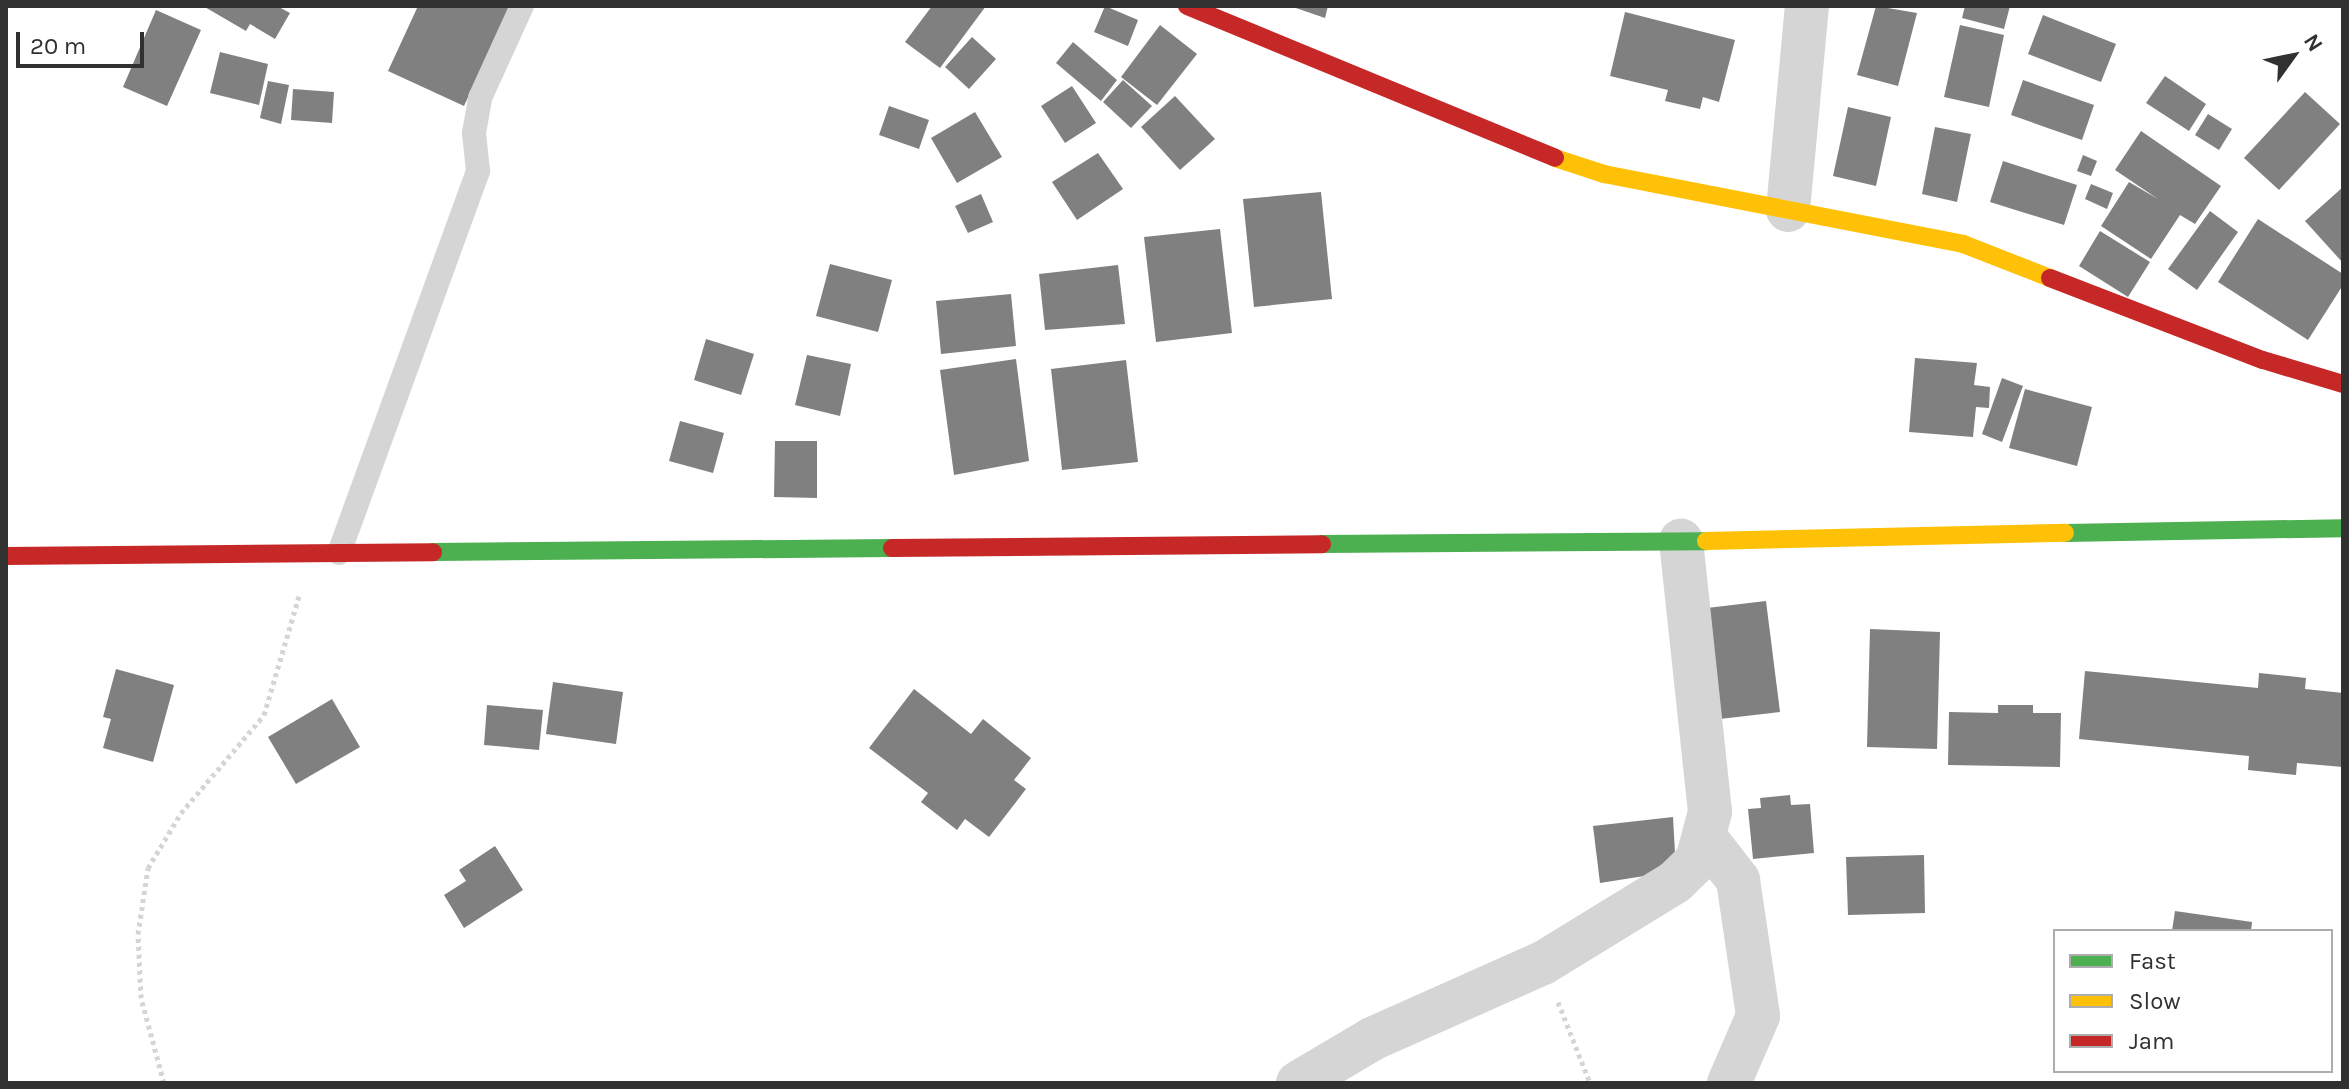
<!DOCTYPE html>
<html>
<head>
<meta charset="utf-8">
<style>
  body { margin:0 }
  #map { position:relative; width:2349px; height:1089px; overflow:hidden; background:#fff; font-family:Karla,sans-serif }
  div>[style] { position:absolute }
  .building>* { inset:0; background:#808080 }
  .path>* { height:5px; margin-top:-2.5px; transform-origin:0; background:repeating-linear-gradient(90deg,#d5d5d5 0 4px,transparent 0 8px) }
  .lane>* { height:24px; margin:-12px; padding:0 12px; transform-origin:12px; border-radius:12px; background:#d5d5d5 }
  .street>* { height:44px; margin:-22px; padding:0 22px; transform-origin:22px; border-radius:22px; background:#d5d5d5 }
  .fast>* { height:18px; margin:-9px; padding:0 9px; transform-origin:9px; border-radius:9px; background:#4caf50 }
  .slow>* { height:18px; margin:-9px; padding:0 9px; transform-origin:9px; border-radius:9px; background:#ffc107 }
  .jam>* { height:18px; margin:-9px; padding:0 9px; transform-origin:9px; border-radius:9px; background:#c62828 }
  span { translate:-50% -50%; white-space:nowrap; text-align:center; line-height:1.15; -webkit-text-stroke:8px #fff; paint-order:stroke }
  .frame { position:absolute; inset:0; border:8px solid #313131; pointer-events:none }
  .legend { position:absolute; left:2053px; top:929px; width:280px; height:144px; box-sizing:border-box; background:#fff; border:2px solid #adadad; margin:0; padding:10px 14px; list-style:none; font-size:24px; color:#313131 }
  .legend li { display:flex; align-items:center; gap:16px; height:40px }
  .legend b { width:40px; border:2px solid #adadad }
  .north { position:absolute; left:2253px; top:16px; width:80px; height:80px; -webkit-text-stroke:6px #fff; paint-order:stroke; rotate:57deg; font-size:22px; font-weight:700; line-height:32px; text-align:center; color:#313131 }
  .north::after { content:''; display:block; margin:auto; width:28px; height:36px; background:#313131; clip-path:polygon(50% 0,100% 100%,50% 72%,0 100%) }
  .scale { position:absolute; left:16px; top:32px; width:128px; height:36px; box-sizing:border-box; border:4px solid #313131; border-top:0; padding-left:10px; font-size:24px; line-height:28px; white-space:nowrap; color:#313131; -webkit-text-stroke:6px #fff; paint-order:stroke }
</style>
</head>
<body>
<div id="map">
  <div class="building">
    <div style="clip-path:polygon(203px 6px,277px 6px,290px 13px,275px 39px,250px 24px,246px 31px)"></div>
    <div style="clip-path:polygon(418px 6px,510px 6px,464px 106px,388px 71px)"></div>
    <div style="clip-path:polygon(932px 6px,986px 6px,940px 68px,905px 42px)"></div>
    <div style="clip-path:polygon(1105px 6px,1138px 20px,1128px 46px,1094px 32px)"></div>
    <div style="clip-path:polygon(1290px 6px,1328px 6px,1325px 18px)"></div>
    <div style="clip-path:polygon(1876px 6px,1917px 13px,1898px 86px,1857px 75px)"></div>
    <div style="clip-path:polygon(1965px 6px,2010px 6px,2004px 29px,1962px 18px)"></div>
    <div style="clip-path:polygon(156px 10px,201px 30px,167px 106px,123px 87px)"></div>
    <div style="clip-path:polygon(1625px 12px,1735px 40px,1719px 102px,1703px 97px,1700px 109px,1665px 101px,1668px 90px,1610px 76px)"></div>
    <div style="clip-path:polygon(2043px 15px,2116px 44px,2101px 82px,2028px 54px)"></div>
    <div style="clip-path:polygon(1160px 25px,1197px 54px,1157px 105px,1121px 77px)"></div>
    <div style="clip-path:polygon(1960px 25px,2004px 35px,1989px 107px,1944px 97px)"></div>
    <div style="clip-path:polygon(972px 37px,996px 59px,969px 89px,945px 67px)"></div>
    <div style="clip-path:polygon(1073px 42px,1117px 80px,1101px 101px,1056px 63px)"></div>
    <div style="clip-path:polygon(220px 52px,268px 64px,259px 105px,210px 93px)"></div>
    <div style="clip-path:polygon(2165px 76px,2206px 104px,2189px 131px,2146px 103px)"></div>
    <div style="clip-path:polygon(1123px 80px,1152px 106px,1131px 128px,1103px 102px)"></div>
    <div style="clip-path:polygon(2023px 80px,2094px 105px,2082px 140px,2011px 115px)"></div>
    <div style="clip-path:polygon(268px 81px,289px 85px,281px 124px,260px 118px)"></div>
    <div style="clip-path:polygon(1072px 86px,1096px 123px,1065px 143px,1041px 106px)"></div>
    <div style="clip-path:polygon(293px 89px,334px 92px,332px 123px,291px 120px)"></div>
    <div style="clip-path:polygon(2305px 92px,2340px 124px,2279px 190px,2244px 158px)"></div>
    <div style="clip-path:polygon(1175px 96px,1215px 139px,1180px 170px,1141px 127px)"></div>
    <div style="clip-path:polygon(889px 106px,929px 120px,919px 149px,879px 135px)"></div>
    <div style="clip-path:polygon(1848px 107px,1891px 117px,1876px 186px,1833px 176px)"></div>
    <div style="clip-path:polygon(975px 112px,1002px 157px,957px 183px,931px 138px)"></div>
    <div style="clip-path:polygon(2208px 114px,2232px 129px,2219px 150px,2195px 135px)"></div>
    <div style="clip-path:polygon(1935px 127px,1971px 134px,1957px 202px,1922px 194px)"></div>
    <div style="clip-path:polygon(2141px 131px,2221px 186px,2195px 224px,2180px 215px,2151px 259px,2101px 226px,2129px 182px,2158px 199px,2115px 170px)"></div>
    <div style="clip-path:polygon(1098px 153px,1123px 189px,1077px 220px,1052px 182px)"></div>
    <div style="clip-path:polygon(2083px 155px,2097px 161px,2091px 176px,2077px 171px)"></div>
    <div style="clip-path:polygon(2003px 161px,2077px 185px,2064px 225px,1990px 202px)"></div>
    <div style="clip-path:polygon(2091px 184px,2113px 193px,2107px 209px,2085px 199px)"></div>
    <div style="clip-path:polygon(2343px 187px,2343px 263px,2305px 221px)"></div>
    <div style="clip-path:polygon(1321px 192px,1332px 299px,1254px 307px,1243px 199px)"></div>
    <div style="clip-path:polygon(981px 194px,993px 222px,968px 233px,955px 206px)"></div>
    <div style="clip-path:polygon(2210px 211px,2238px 232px,2197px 290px,2168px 269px)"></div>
    <div style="clip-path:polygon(2258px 219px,2343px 274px,2343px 285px,2308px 340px,2218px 282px)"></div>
    <div style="clip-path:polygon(1220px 229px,1232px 333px,1156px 342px,1144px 237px)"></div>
    <div style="clip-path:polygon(2100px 231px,2150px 262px,2128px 297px,2079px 266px)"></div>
    <div style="clip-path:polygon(830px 264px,892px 280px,878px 332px,816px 316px)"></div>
    <div style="clip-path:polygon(1118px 265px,1125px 324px,1045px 330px,1039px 274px)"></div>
    <div style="clip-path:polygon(1011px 294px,1016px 346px,941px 354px,936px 301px)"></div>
    <div style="clip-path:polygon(706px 339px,754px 354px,741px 395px,694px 380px)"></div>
    <div style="clip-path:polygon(807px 355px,851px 364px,840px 416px,795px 405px)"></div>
    <div style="clip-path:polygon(1915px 358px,1977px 363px,1974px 385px,1990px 387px,1989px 408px,1976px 407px,1973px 437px,1909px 432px)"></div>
    <div style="clip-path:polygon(1016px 359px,1029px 461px,954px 475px,940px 370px)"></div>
    <div style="clip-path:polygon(1126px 360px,1138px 462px,1062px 470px,1051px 369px)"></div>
    <div style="clip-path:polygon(2002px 378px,2023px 386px,2002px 442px,1982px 434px)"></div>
    <div style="clip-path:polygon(2025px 389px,2092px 407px,2077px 466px,2009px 448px)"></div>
    <div style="clip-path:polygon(680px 421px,724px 433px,713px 473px,669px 461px)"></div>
    <div style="clip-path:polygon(775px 441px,817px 441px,817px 498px,774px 497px)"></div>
    <div style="clip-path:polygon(1766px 601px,1780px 712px,1720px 719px,1707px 608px)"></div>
    <div style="clip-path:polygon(1870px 629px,1940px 632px,1937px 749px,1867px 747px)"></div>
    <div style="clip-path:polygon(116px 669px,174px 685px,153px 762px,103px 748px,111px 719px,103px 717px)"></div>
    <div style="clip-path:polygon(2085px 671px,2258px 688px,2259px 673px,2306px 678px,2305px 689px,2343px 693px,2343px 767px,2297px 763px,2296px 775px,2248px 770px,2249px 756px,2079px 739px)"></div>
    <div style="clip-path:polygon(553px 682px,623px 692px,616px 744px,546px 734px)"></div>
    <div style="clip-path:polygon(914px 689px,971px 734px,983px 719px,1031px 758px,1014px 780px,1026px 789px,989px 837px,965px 819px,957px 830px,921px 802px,928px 793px,869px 748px)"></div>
    <div style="clip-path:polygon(332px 699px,360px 747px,296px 784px,268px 737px)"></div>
    <div style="clip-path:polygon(487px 705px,543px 710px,539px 750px,484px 745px)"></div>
    <div style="clip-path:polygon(1998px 705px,2033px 705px,2033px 713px,2061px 713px,2060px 767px,1948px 765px,1949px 712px,1998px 713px)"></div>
    <div style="clip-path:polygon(1790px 795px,1791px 805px,1810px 804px,1814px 853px,1753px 859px,1748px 809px,1761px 808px,1760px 798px)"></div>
    <div style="clip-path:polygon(1673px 817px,1676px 871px,1600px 883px,1593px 826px)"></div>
    <div style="clip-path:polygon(495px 846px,523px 890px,464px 928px,444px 895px,466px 881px,459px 870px)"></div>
    <div style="clip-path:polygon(1924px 855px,1925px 913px,1848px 915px,1846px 857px)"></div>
    <div style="clip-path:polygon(2175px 911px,2252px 922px,2251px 931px,2172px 931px)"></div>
  </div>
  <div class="path">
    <div style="left:1558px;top:1002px;width:87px;rotate:68.4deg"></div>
    <div style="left:164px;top:1083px;width:88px;rotate:-105.1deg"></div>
    <div style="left:141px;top:998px;width:64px;rotate:-92.7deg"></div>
    <div style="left:138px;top:934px;width:67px;rotate:-81.4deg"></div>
    <div style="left:148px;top:868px;width:64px;rotate:-59deg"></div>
    <div style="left:181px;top:813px;width:128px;rotate:-49.7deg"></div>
    <div style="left:264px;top:715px;width:124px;rotate:-73.6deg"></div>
  </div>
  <div class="lane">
    <div style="left:339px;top:553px;width:407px;rotate:-70deg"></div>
    <div style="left:478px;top:171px;width:38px;rotate:-96deg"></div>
    <div style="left:474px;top:133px;width:36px;rotate:-80deg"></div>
    <div style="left:480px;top:98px;width:101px;rotate:-65.5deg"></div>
  </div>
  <div class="street">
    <div style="left:1788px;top:210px;width:205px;rotate:-84.7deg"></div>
    <div style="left:1707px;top:840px;width:51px;rotate:52.2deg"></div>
    <div style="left:1738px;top:880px;width:137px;rotate:81.6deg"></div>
    <div style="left:1758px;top:1016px;width:73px;rotate:113.4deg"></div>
    <div style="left:1298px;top:1083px;width:86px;rotate:-30.7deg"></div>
    <div style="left:1372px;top:1039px;width:187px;rotate:-24deg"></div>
    <div style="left:1543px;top:963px;width:155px;rotate:-31.5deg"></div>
    <div style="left:1675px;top:882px;width:30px;rotate:-44deg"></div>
    <div style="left:1697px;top:861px;width:51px;rotate:-75.1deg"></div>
    <div style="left:1710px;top:812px;width:273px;rotate:-96.1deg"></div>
  </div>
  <div class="fast">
    <div style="left:2065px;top:533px;width:278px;rotate:-1deg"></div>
    <div style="left:1322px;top:544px;width:384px;rotate:-0.4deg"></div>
    <div style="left:433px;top:552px;width:459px;rotate:-0.5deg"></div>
  </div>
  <div class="slow">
    <div style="left:1555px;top:158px;width:52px;rotate:18.1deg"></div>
    <div style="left:1604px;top:174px;width:366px;rotate:11deg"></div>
    <div style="left:1963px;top:244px;width:93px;rotate:21.3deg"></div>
    <div style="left:1706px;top:541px;width:359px;rotate:-1.3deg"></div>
  </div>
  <div class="jam">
    <div style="left:1187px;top:6px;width:398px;rotate:22.4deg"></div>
    <div style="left:2050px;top:278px;width:228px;rotate:21.1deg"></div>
    <div style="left:2263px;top:360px;width:84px;rotate:16.7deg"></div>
    <div style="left:892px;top:548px;width:430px;rotate:-0.5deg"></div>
    <div style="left:6px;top:556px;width:427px;rotate:-0.5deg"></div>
  </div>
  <div class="frame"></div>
  <ul class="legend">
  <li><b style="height:10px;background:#4caf50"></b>Fast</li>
  <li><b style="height:10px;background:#ffc107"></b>Slow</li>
  <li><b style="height:10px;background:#c62828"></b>Jam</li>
  </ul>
  <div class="north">N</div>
  <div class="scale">20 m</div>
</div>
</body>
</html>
